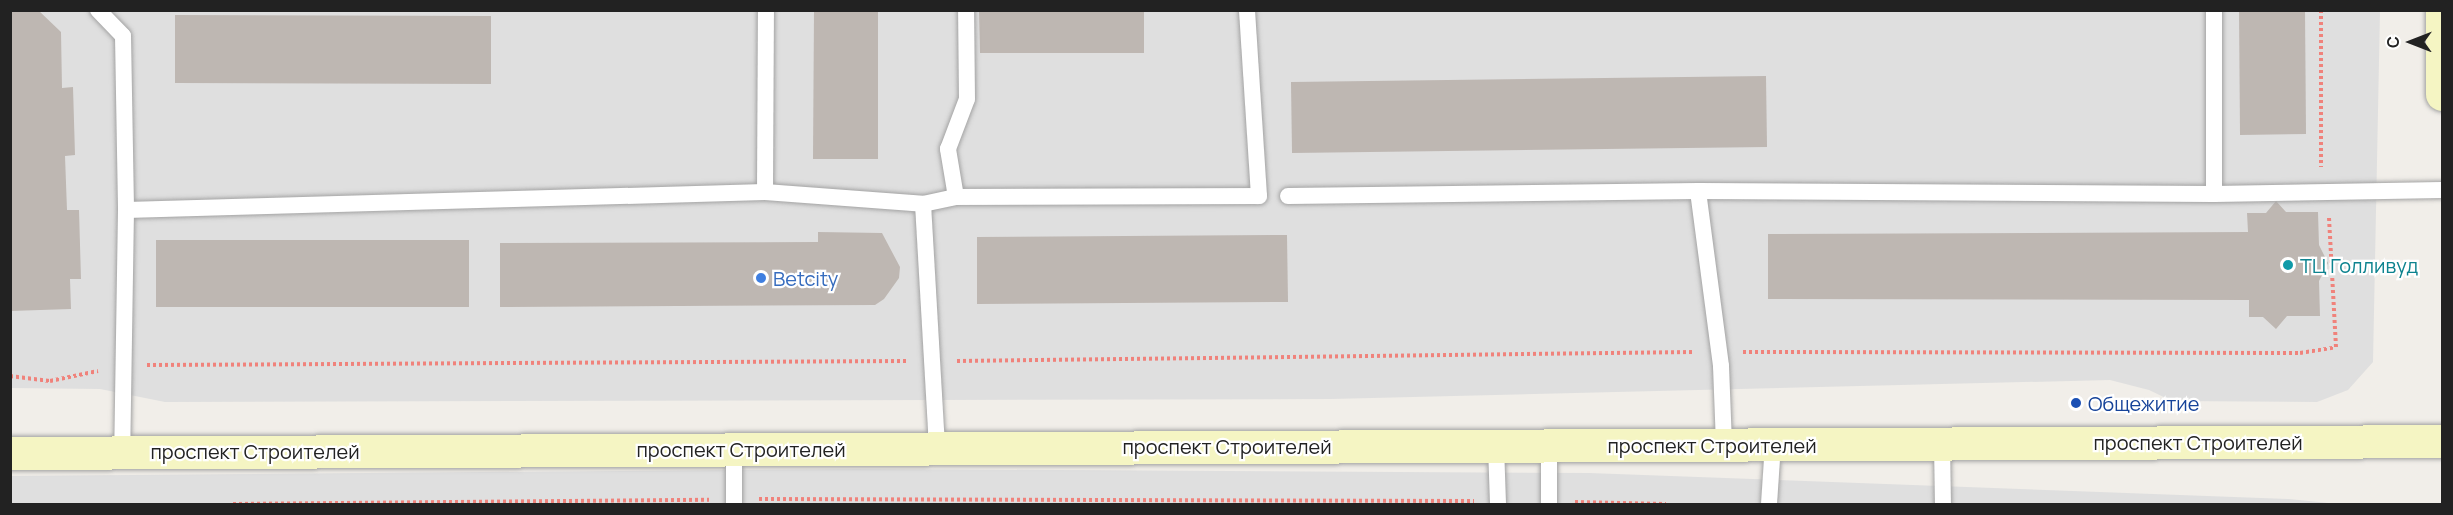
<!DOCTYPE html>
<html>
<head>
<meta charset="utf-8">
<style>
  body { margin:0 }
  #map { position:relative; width:2453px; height:515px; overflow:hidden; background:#f1eee9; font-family:Manrope,sans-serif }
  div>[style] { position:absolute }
  .residential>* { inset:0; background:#dfdfdf }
  .building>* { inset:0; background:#beb7b2 }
  .path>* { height:4px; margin-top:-2px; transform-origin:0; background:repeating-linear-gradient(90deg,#f0827b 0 3px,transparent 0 6px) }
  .roads { filter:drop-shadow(0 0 2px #a3a3a3) drop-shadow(0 0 2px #a3a3a3) }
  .lane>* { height:16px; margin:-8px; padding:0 8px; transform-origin:8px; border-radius:8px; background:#fff }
  .secondary>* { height:33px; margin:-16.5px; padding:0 16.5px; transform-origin:16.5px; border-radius:16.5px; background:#f5f5c3 }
  .dots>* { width:16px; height:16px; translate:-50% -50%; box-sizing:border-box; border:3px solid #fff; border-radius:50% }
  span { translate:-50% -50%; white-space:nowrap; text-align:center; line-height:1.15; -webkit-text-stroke:4.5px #fff; paint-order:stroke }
  .culture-label { font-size:20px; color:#0d838f }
  .left { translate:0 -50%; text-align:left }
  .shop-label { font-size:20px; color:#366cbe }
  .transit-label { font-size:20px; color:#164399 }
  .street-label { font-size:20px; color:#222 }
  .frame { position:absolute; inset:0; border:12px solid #222; pointer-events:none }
  .north { position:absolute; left:2381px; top:12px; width:60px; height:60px; -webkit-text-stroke:4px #fff; paint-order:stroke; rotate:270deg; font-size:16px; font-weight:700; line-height:24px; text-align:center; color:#222 }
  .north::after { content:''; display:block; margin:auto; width:21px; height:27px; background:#222; clip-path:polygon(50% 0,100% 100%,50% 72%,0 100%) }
</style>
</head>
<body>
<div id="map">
  <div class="residential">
    <div style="clip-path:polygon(11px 11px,2380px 11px,2373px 362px,2348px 390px,2317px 402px,2172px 401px,2149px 390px,2110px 380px,1331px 399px,165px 402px,100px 389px,11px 388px)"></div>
    <div style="clip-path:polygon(856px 469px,1589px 473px,2289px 499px,2338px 504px,11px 504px,10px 476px)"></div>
  </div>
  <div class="building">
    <div style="clip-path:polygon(10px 10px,38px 10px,61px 32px,62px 88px,73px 87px,75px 155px,65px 156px,67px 210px,79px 210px,81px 279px,70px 279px,71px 309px,10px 311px)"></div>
    <div style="clip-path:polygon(814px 10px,878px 10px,878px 159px,813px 159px)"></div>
    <div style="clip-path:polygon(979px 10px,1144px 10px,1144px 53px,980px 53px)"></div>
    <div style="clip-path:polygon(2239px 10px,2305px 10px,2306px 134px,2240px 135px)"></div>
    <div style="clip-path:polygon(175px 15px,491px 16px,491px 84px,175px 83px)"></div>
    <div style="clip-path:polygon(1766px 76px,1767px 147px,1292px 153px,1291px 82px)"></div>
    <div style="clip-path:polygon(2276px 201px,2286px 212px,2318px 212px,2319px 245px,2328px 263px,2319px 281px,2320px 316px,2287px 316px,2276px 329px,2263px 317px,2249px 317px,2249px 300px,1768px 299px,1768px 234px,2248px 232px,2247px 213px,2266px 213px)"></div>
    <div style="clip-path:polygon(818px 232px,882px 233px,900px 267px,899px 278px,884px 299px,875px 305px,500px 307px,500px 243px,818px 242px)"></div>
    <div style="clip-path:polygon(1287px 235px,1288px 302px,977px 304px,977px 237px)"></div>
    <div style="clip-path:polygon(156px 240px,469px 240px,469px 307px,156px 307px)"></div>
  </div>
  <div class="path">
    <div style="left:2321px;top:10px;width:157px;rotate:90deg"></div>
    <div style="left:1743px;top:352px;width:557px;rotate:0.1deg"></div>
    <div style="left:2300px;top:353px;width:36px;rotate:-9deg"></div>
    <div style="left:2336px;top:347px;width:131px;rotate:-93.1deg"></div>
    <div style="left:957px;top:361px;width:737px;rotate:-0.7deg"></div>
    <div style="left:147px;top:365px;width:761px;rotate:-0.3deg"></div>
    <div style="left:10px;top:376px;width:40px;rotate:7.1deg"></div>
    <div style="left:50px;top:381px;width:49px;rotate:-11.8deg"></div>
    <div style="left:759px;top:499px;width:715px;rotate:0.16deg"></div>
    <div style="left:1575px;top:502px;width:91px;rotate:1.3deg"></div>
    <div style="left:233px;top:504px;width:476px;rotate:-0.5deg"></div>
  </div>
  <div class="roads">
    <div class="lane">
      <div style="left:98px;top:10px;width:36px;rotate:46deg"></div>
      <div style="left:123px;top:36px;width:174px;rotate:89deg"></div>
      <div style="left:126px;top:210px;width:242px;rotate:90.9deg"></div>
      <div style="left:2214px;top:10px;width:184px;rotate:90deg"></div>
      <div style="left:1698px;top:191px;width:177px;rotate:82.5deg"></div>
      <div style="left:1721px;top:366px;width:78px;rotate:87.8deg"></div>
      <div style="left:765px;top:192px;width:182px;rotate:-89.7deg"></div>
      <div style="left:1288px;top:196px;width:410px;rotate:-0.7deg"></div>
      <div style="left:1698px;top:191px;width:516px;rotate:0.33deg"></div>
      <div style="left:2214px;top:194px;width:228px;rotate:-1deg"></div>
      <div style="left:956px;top:197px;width:49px;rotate:-99.5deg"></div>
      <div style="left:948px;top:149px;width:53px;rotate:-69.2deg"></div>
      <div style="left:967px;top:99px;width:89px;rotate:-90.6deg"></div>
      <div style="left:923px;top:204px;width:34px;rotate:-12deg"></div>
      <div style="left:956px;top:197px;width:303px;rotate:-0.2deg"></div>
      <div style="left:1259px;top:196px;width:186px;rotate:-93.7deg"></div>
      <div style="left:126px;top:210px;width:639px;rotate:-1.61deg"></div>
      <div style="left:765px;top:192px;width:158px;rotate:4.3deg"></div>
      <div style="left:923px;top:204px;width:244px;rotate:86.7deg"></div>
      <div style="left:1942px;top:443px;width:61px;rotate:89.1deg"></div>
      <div style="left:1496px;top:446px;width:58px;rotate:88deg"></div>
      <div style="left:734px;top:449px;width:55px;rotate:90deg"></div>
      <div style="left:1549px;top:504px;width:58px;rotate:-90deg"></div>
      <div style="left:1769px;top:504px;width:60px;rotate:-86.2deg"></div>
    </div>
    <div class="secondary">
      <div style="left:2442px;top:10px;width:84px;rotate:90deg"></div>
      <div style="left:10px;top:453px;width:2432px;rotate:-0.28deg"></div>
    </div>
  </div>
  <div class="dots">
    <div style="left:2288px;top:265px;background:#0f9aa8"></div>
    <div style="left:761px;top:278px;background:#3f7fe0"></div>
    <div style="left:2076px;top:403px;background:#1a4fb4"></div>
  </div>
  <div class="culture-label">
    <span class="left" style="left:2300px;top:265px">ТЦ Голливуд</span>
  </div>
  <div class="shop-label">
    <span class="left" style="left:773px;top:278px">Betcity</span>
  </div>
  <div class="transit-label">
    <span class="left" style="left:2088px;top:403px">Общежитие</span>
  </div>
  <div class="street-label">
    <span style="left:2198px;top:442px">проспект Строителей</span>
    <span style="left:1712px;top:445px">проспект Строителей</span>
    <span style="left:1227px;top:446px">проспект Строителей</span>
    <span style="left:741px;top:449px">проспект Строителей</span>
    <span style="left:255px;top:451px">проспект Строителей</span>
  </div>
  <div class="frame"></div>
  <div class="north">С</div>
</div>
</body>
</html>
